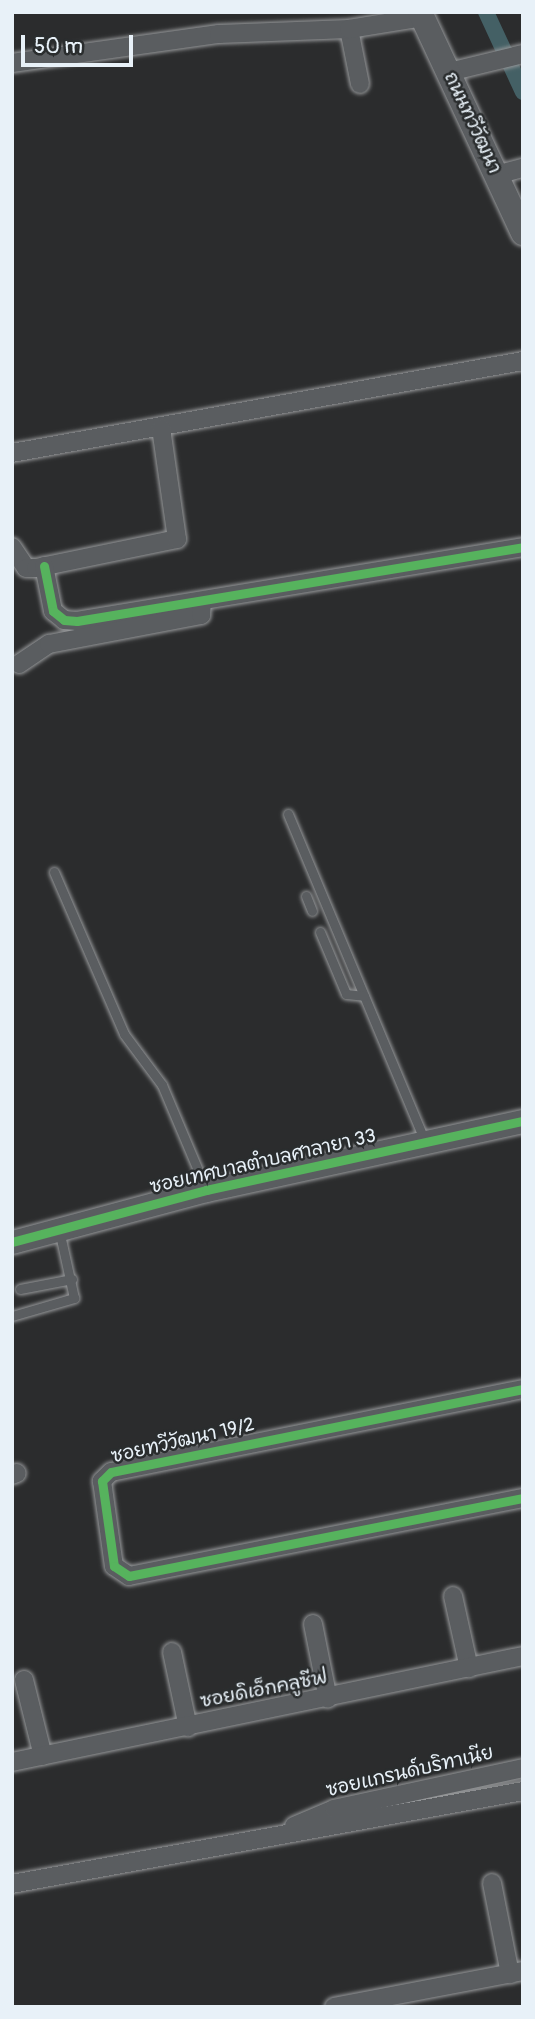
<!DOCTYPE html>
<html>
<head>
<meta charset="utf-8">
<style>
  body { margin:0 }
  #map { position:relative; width:535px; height:2019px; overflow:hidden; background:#2b2c2d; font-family:Pangolin,"Playpen Sans Thai",sans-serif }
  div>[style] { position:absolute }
  .canal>* { height:16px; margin:-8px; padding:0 8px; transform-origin:8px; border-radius:8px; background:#446065 }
  .roads { filter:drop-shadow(0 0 2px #96989a) drop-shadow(0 0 2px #96989a) }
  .service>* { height:9px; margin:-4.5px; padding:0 4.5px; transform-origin:4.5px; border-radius:4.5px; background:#5a5d60 }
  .minor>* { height:18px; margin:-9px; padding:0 9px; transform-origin:9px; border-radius:9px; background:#5a5d60 }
  .tertiary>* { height:23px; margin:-11.5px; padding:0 11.5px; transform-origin:11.5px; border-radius:11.5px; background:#5a5d60 }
  .secondary>* { height:24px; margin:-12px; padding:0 12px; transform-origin:12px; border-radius:12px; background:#5a5d60 }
  .cycleway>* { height:9px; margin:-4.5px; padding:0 4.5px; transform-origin:4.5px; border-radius:4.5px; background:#56b35d }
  span { translate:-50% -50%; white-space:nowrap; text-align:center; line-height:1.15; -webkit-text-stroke:5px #2a2d2e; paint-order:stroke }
  .street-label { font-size:19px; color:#e8f1f8 }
  .frame { position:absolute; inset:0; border:14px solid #e8f1f8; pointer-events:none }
  .scale { position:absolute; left:21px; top:35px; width:112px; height:32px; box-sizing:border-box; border:4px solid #e8f1f8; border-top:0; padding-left:9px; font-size:21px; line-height:24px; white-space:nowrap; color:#e8f1f8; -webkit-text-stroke:5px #2a2d2e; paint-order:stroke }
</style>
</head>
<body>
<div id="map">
  <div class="canal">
    <div style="left:486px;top:12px;width:88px;rotate:65.2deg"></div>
  </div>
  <div class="roads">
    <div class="service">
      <div style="left:288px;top:814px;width:355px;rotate:67.3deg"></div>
      <div style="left:54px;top:872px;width:176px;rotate:66.6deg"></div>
      <div style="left:124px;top:1034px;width:64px;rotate:53.3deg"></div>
      <div style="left:162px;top:1085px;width:113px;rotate:67.1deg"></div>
      <div style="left:306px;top:896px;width:16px;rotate:68deg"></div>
      <div style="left:320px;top:932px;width:67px;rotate:67.2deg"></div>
      <div style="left:346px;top:994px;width:18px;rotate:6deg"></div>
      <div style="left:20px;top:1289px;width:53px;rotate:-10.9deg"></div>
      <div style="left:12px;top:1316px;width:65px;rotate:-16.2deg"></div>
      <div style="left:74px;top:1298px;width:70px;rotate:-102.4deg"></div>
    </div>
    <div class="minor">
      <div style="left:349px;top:29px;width:56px;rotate:78.7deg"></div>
      <div style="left:12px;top:63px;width:209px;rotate:-8deg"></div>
      <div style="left:219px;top:34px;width:130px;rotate:-2.2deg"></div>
      <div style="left:349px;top:29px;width:75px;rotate:-9.2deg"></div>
      <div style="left:449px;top:72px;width:76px;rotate:-13.7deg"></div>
      <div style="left:496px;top:175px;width:28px;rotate:-15deg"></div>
      <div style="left:12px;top:453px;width:519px;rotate:-10.21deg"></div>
      <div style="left:12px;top:547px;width:25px;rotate:56deg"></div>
      <div style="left:26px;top:568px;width:10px"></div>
      <div style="left:36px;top:568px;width:144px;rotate:-11.6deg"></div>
      <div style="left:177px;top:539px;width:112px;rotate:-98.2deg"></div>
      <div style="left:44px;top:566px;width:46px;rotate:78.7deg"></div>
      <div style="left:53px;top:611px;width:14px;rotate:39deg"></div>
      <div style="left:64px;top:620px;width:13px;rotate:4deg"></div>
      <div style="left:77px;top:621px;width:452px;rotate:-9.4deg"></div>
      <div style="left:19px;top:664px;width:36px;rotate:-34deg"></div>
      <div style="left:49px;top:644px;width:155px;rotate:-10.8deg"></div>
      <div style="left:201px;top:615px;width:14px;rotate:-86deg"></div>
      <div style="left:523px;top:1389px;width:420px;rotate:168.6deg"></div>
      <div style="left:111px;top:1472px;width:13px;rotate:135deg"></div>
      <div style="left:102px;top:1481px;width:86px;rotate:82deg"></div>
      <div style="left:114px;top:1566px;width:18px;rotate:34deg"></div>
      <div style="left:129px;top:1576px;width:402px;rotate:-11.2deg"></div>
      <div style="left:12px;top:1475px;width:5px;rotate:-22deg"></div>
      <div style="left:453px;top:1596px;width:74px;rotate:77.5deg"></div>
      <div style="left:313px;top:1624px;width:76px;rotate:78.7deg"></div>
      <div style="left:172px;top:1652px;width:77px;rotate:78deg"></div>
      <div style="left:24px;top:1680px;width:78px;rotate:76deg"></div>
      <div style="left:12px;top:1762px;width:522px;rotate:-11.72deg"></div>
      <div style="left:294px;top:1826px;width:43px;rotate:-23deg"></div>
      <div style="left:334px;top:1809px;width:193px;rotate:-12.2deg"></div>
      <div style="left:492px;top:1883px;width:93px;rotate:78.8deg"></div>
      <div style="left:12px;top:1884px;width:519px;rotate:-10.31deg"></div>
      <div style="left:334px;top:2007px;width:192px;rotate:-10.8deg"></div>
    </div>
    <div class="tertiary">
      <div style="left:12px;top:1242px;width:201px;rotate:-15deg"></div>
      <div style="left:206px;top:1190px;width:324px;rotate:-12.3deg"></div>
    </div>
    <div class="secondary">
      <div style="left:420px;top:12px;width:244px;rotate:65deg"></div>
    </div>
  </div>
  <div class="cycleway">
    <div style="left:44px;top:566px;width:46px;rotate:78.7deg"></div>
    <div style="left:53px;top:611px;width:14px;rotate:39deg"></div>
    <div style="left:64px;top:620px;width:13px;rotate:4deg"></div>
    <div style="left:77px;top:621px;width:452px;rotate:-9.4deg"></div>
    <div style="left:12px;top:1242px;width:201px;rotate:-15deg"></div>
    <div style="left:206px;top:1190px;width:324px;rotate:-12.3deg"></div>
    <div style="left:523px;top:1389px;width:420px;rotate:168.6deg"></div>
    <div style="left:111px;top:1472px;width:13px;rotate:135deg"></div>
    <div style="left:102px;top:1481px;width:86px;rotate:82deg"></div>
    <div style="left:114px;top:1566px;width:18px;rotate:34deg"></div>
    <div style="left:129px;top:1576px;width:402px;rotate:-11.2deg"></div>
  </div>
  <div class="street-label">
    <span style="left:472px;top:123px;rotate:65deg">ถนนทวีวัฒนา</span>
    <span style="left:263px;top:1162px;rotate:-13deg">ซอยเทศบาลตำบลศาลายา 33</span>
    <span style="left:183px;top:1441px;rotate:-13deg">ซอยทวีวัฒนา 19/2</span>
    <span style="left:264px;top:1690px;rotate:-11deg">ซอยดิเอ็กคลูซีฟ</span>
    <span style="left:410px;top:1772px;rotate:-13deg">ซอยแกรนด์บริทาเนีย</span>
  </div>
  <div class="frame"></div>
  <div class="scale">50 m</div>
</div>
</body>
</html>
